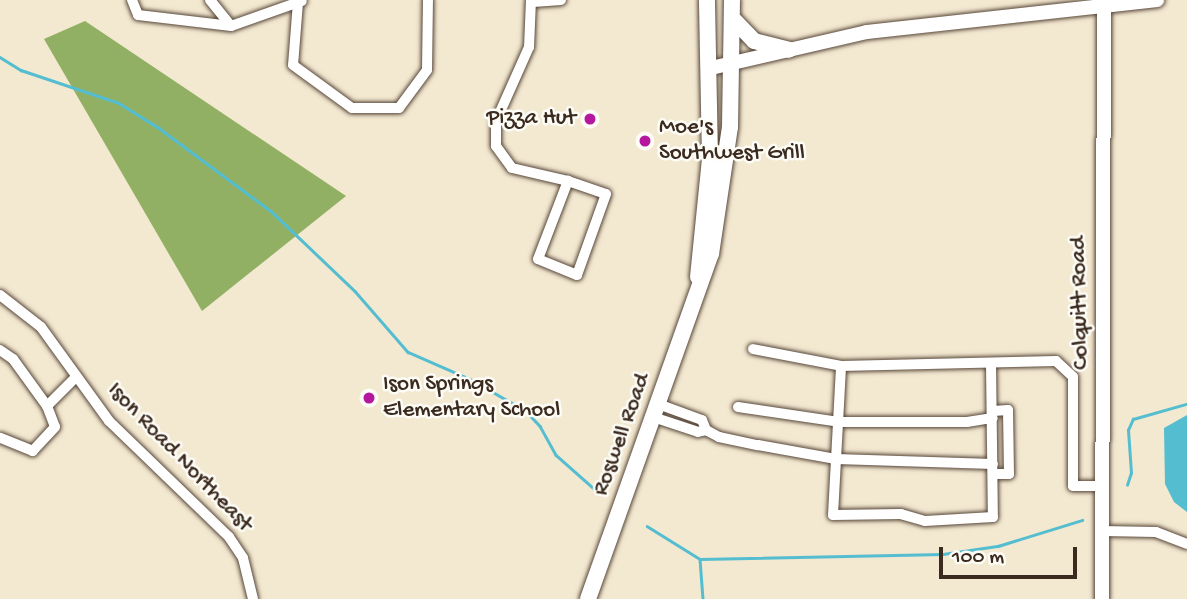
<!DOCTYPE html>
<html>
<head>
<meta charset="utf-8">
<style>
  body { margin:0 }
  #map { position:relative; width:1187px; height:599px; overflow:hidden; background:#f3e8d0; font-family:"Gochi Hand",sans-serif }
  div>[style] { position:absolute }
  .forest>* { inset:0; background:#91b063 }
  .water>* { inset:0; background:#54bed0 }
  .stream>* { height:2.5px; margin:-1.25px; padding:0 1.25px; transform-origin:1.25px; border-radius:1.25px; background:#54bed0 }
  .roads { filter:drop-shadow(0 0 2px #574639) drop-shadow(0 0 2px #574639) }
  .street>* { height:10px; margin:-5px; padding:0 5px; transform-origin:5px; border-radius:5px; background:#fff }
  .secondary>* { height:14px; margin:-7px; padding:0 7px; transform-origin:7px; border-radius:7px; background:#fff }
  .primary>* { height:16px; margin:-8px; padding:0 8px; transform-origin:8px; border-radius:8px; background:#fff }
  .dots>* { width:19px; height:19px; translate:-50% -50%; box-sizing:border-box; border:4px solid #fdfcf7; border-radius:50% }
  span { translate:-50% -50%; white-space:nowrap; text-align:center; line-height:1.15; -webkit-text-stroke:5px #fdfcf7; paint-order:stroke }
  .poi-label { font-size:23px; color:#3b2a1e }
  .right { translate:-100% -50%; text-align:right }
  .left { translate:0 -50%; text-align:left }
  .street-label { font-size:23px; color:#3b2a1e }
  .scale { position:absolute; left:939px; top:547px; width:138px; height:32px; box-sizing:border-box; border:4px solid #3b2a1e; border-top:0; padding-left:9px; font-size:21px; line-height:24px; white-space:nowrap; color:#3b2a1e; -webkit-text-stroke:5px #fdfcf7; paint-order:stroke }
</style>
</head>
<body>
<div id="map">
  <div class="forest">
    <div style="clip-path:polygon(85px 21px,346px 196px,202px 311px,44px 39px)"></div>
  </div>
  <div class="water">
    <div style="clip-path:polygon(1187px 415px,1187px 512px,1174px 502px,1165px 484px,1164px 428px)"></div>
  </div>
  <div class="stream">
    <div style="left:0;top:57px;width:25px;rotate:32deg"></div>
    <div style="left:21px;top:70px;width:103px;rotate:18.6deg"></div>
    <div style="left:119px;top:103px;width:47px;rotate:32deg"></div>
    <div style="left:159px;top:128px;width:141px;rotate:36.6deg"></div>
    <div style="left:272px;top:212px;width:115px;rotate:43.6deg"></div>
    <div style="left:355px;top:291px;width:81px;rotate:49deg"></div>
    <div style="left:408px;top:352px;width:70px;rotate:23.6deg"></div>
    <div style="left:472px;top:380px;width:62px;rotate:29.9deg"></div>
    <div style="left:526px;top:411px;width:21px;rotate:47deg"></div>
    <div style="left:540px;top:426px;width:33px;rotate:61deg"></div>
    <div style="left:556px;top:455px;width:56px;rotate:41.4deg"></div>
    <div style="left:1127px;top:485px;width:13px;rotate:-72deg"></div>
    <div style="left:1131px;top:473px;width:43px;rotate:-94deg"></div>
    <div style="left:1128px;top:430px;width:12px;rotate:-66deg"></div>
    <div style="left:1133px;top:419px;width:55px;rotate:-15.8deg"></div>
    <div style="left:647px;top:526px;width:62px;rotate:31.9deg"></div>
    <div style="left:700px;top:559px;width:243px;rotate:-1.2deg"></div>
    <div style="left:943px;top:554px;width:56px;rotate:-8.3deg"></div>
    <div style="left:998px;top:546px;width:88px;rotate:-17.2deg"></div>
    <div style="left:700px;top:559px;width:40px;rotate:85.7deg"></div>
  </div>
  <div class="roads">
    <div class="street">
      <div style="left:132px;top:0;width:16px;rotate:68deg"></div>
      <div style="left:138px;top:15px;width:94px;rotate:6.7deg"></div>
      <div style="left:231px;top:26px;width:75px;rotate:-19.4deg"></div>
      <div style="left:210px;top:0;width:33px;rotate:51deg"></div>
      <div style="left:531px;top:0;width:47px;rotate:92.4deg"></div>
      <div style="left:529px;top:47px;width:81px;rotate:114deg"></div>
      <div style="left:496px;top:121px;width:25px;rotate:90deg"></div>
      <div style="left:496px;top:146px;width:27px;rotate:54deg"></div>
      <div style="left:512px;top:168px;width:57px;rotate:13.1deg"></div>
      <div style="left:568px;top:181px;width:40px;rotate:18.9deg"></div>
      <div style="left:606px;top:194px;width:86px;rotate:109.7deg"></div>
      <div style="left:577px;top:275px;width:42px;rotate:-157.7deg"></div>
      <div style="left:538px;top:259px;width:84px;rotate:-69deg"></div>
      <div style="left:298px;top:2px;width:63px;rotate:94.5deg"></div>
      <div style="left:293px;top:65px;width:73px;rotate:36.1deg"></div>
      <div style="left:352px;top:108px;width:47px"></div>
      <div style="left:399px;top:108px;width:47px;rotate:-53.6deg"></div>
      <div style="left:427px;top:70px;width:70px;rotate:-89.2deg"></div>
      <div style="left:533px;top:2px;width:28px;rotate:-4deg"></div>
      <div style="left:0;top:295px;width:52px;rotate:38deg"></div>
      <div style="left:41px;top:327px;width:116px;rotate:54.1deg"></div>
      <div style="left:109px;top:421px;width:167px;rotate:44deg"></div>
      <div style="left:229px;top:537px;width:25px;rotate:56deg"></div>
      <div style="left:243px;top:558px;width:42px;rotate:76.3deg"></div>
      <div style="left:753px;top:349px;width:90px;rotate:10.9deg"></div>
      <div style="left:0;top:350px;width:16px;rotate:35deg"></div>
      <div style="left:13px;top:359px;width:58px;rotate:54.1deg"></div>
      <div style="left:47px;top:406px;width:22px;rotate:69deg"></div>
      <div style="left:55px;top:427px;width:33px;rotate:133deg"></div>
      <div style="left:33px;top:451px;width:35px;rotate:-158deg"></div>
      <div style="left:991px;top:363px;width:154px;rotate:89.3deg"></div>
      <div style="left:993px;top:517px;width:68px;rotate:176.6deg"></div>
      <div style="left:925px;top:521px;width:25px;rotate:-164deg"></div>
      <div style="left:901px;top:514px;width:68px;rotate:179.2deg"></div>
      <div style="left:833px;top:515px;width:149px;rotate:-86.9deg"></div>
      <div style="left:841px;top:366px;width:215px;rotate:-1.3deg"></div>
      <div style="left:1056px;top:361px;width:23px;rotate:43deg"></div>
      <div style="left:1073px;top:377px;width:109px;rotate:90deg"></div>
      <div style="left:1073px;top:486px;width:30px"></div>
      <div style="left:658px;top:404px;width:47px;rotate:20deg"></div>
      <div style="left:702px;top:420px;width:11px;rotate:68deg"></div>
      <div style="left:706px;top:430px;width:15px;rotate:28deg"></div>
      <div style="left:719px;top:437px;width:40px;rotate:12deg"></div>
      <div style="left:758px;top:445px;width:79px;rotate:10.2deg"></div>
      <div style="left:836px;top:459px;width:157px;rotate:1.8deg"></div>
      <div style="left:47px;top:406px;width:41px;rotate:-45deg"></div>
      <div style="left:738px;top:407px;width:102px;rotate:8.4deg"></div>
      <div style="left:839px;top:422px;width:128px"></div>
      <div style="left:967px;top:422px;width:26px;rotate:-9deg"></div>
      <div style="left:993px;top:411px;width:15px;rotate:-4deg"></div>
      <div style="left:1008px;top:410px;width:64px;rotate:89.1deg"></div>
      <div style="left:1009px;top:474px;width:16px;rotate:180deg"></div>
      <div style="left:653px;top:417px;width:47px;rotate:18.4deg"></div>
      <div style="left:698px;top:432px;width:8px;rotate:-14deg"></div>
      <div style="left:1102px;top:531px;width:54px;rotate:1.1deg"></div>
      <div style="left:1156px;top:532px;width:33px;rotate:21deg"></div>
    </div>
    <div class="secondary">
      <div style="left:711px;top:68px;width:160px;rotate:-13deg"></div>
      <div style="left:867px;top:32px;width:292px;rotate:-6.3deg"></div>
      <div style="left:1102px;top:599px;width:593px;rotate:-89.81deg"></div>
    </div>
    <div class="primary">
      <div style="left:732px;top:18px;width:32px;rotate:46deg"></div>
      <div style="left:754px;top:41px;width:36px;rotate:14deg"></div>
      <div style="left:698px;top:277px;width:119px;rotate:-84.2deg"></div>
      <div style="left:710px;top:159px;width:159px;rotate:-91.1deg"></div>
      <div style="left:588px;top:599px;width:366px;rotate:-70.4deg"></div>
      <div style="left:711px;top:254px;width:128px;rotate:-81.5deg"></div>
      <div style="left:730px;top:127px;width:127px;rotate:-89.1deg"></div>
    </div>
  </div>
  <div class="dots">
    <div style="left:590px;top:119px;background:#b5179e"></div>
    <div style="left:645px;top:141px;background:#b5179e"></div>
    <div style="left:369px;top:398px;background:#b5179e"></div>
  </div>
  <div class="poi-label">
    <span class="right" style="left:576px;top:119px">Pizza Hut</span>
    <span class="left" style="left:659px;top:141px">Moe's<br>Southwest Grill</span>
    <span class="left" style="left:383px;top:398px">Ison Springs<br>Elementary School</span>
  </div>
  <div class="street-label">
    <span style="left:1081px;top:303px;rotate:-91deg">Colquitt Road</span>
    <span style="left:623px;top:435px;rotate:-70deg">Roswell Road</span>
    <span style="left:179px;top:458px;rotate:46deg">Ison Road Northeast</span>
  </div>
  <div class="scale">100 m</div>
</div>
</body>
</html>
